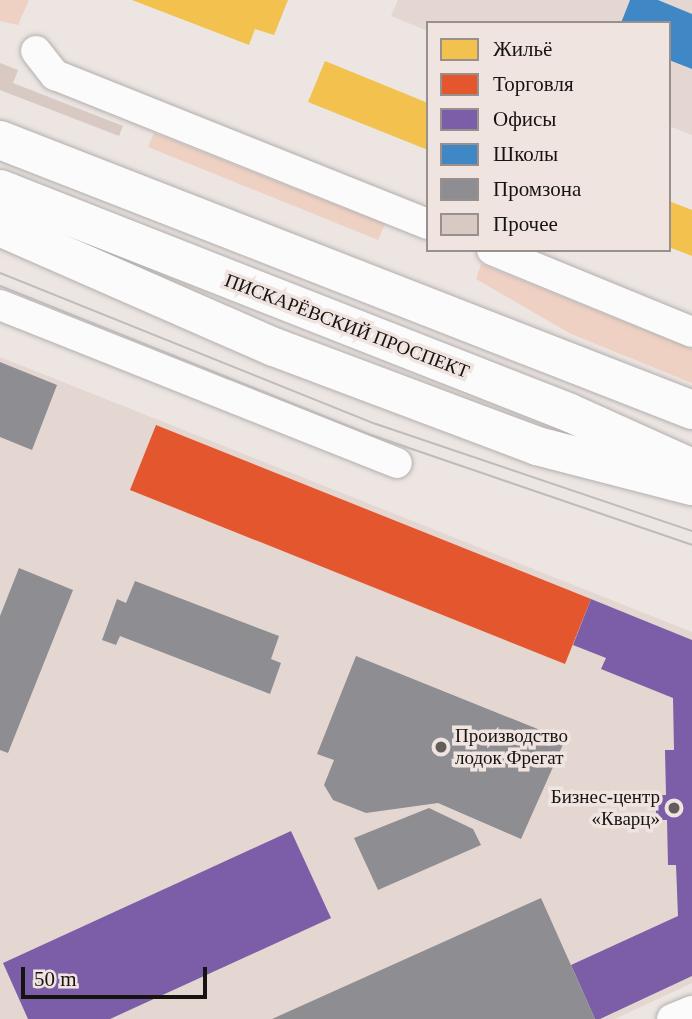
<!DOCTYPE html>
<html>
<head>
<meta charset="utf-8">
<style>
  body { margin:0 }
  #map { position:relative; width:692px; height:1019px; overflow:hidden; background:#ece5e2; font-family:"Times New Roman",serif }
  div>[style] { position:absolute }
  .built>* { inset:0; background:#e4d7d1 }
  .green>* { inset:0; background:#efd1c3 }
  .homes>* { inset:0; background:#f2c14e }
  .shops>* { inset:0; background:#e4572e }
  .offices>* { inset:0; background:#7b5ea7 }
  .schools>* { inset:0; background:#3f88c5 }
  .industry>* { inset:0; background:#8d8d92 }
  .building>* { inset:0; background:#d8c9c3 }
  .roads { filter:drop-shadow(0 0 2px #b3afad) drop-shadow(0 0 2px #b3afad) }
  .minor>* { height:30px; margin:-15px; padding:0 15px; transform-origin:15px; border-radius:15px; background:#fcfbfb }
  .major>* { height:38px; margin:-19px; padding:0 19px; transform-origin:19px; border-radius:19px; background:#fcfbfb }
  .tram>* { height:2px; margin:-1px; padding:0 1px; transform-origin:1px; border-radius:1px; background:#bdbbbb }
  .dots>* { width:19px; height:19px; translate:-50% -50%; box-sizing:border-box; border:4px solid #efe4df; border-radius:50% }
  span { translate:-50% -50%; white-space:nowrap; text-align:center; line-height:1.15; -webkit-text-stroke:7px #efe4df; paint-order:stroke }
  .street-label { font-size:19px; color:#171311 }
  .poi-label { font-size:19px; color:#171311 }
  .left { translate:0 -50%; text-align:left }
  .right { translate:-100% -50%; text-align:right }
  .legend { position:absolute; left:426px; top:21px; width:245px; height:231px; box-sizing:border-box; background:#efe4df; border:2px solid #99908d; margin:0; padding:9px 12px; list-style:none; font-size:21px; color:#171311 }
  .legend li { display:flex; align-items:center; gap:14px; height:35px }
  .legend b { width:35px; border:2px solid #99908d }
  .scale { position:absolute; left:21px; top:967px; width:186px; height:32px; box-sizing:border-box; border:4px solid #171311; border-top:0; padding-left:9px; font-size:21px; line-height:24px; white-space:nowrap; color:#171311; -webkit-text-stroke:5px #efe4df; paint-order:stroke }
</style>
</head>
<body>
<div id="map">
  <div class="built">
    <div style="clip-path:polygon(398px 0,692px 0,692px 135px,669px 126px,669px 23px,428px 23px,428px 31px,391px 16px)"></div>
    <div style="clip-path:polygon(0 357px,692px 632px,692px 983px,615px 1019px,0 1019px)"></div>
  </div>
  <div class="green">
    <div style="clip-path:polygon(0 0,29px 0,18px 25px,0 21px)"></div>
    <div style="clip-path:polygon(154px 133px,385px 224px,378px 240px,148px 147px)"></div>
    <div style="clip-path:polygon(481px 264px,692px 349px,692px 383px,571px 334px,476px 279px)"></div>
  </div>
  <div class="homes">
    <div style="clip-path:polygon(132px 0,288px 0,274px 35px,255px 29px,249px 45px)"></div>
    <div style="clip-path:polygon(325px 61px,428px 103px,428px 150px,308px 102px)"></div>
    <div style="clip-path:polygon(669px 201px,692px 210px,692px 256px,669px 247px)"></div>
  </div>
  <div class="shops">
    <div style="clip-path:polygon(156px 425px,591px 599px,565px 664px,130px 490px)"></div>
  </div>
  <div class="offices">
    <div style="clip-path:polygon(591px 599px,692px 640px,692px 976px,600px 1019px,595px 1019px,571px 965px,678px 916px,676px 865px,668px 865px,667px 820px,656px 820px,656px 795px,666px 795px,665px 750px,674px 750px,673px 698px,601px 669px,606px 658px,573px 645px)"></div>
    <div style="clip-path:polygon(291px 831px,331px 918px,110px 1019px,28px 1019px,3px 963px)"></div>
  </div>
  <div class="schools">
    <div style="clip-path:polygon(630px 0,658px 0,692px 14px,692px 69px,669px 60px,669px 23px,621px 23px)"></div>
  </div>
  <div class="industry">
    <div style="clip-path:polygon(0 362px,57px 385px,32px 450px,0 437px)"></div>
    <div style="clip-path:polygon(19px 568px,73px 590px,8px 753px,0 750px,0 616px)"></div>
    <div style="clip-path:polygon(135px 581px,279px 636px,271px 659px,281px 663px,270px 694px,120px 636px,116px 645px,102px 640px,117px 599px,126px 603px)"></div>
    <div style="clip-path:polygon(356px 656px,565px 740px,521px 839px,438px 803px,366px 813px,333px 800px,324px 785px,334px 760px,317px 754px)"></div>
    <div style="clip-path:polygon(429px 808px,473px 829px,481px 845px,378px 890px,354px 838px)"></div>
    <div style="clip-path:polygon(541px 898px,595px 1019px,272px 1019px)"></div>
  </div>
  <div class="building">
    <div style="clip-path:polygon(0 63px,18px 70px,13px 83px,123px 126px,119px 136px,0 90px)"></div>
  </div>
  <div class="roads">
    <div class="minor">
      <div style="left:36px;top:51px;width:31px;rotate:52deg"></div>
      <div style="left:55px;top:75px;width:402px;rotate:21.8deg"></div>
      <div style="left:492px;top:250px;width:216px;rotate:22.3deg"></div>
      <div style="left:0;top:305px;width:427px;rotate:21.7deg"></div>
      <div style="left:672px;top:1019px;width:22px;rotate:-22deg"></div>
    </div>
    <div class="major">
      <div style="left:0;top:140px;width:743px;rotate:21.31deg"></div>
      <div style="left:0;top:189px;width:612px;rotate:21.45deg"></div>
      <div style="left:570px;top:413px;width:134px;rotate:24.3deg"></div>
      <div style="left:0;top:227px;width:299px;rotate:23.7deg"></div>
      <div style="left:274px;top:347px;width:281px;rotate:20.6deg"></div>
      <div style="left:537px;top:446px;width:160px;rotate:14.5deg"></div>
    </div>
  </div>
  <div class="tram">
    <div style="left:0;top:273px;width:405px;rotate:21.9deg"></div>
    <div style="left:376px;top:424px;width:334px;rotate:18.7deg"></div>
    <div style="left:0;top:286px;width:400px;rotate:21.9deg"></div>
    <div style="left:371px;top:435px;width:339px;rotate:18.9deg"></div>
  </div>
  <div class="dots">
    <div style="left:441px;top:747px;background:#625c5a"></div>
    <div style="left:674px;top:808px;background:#625c5a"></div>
  </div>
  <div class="street-label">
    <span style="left:347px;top:326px;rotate:21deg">ПИСКАРЁВСКИЙ ПРОСПЕКТ</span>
  </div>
  <div class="poi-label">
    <span class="left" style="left:455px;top:747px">Производство<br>лодок Фрегат</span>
    <span class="right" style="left:660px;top:808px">Бизнес-центр<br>«Кварц»</span>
  </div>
  <ul class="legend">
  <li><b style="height:19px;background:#f2c14e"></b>Жильё</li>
  <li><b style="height:19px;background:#e4572e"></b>Торговля</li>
  <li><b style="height:19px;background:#7b5ea7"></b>Офисы</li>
  <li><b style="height:19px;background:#3f88c5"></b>Школы</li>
  <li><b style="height:19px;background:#8d8d92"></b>Промзона</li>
  <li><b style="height:19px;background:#d8c9c3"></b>Прочее</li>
  </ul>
  <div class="scale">50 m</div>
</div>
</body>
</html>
